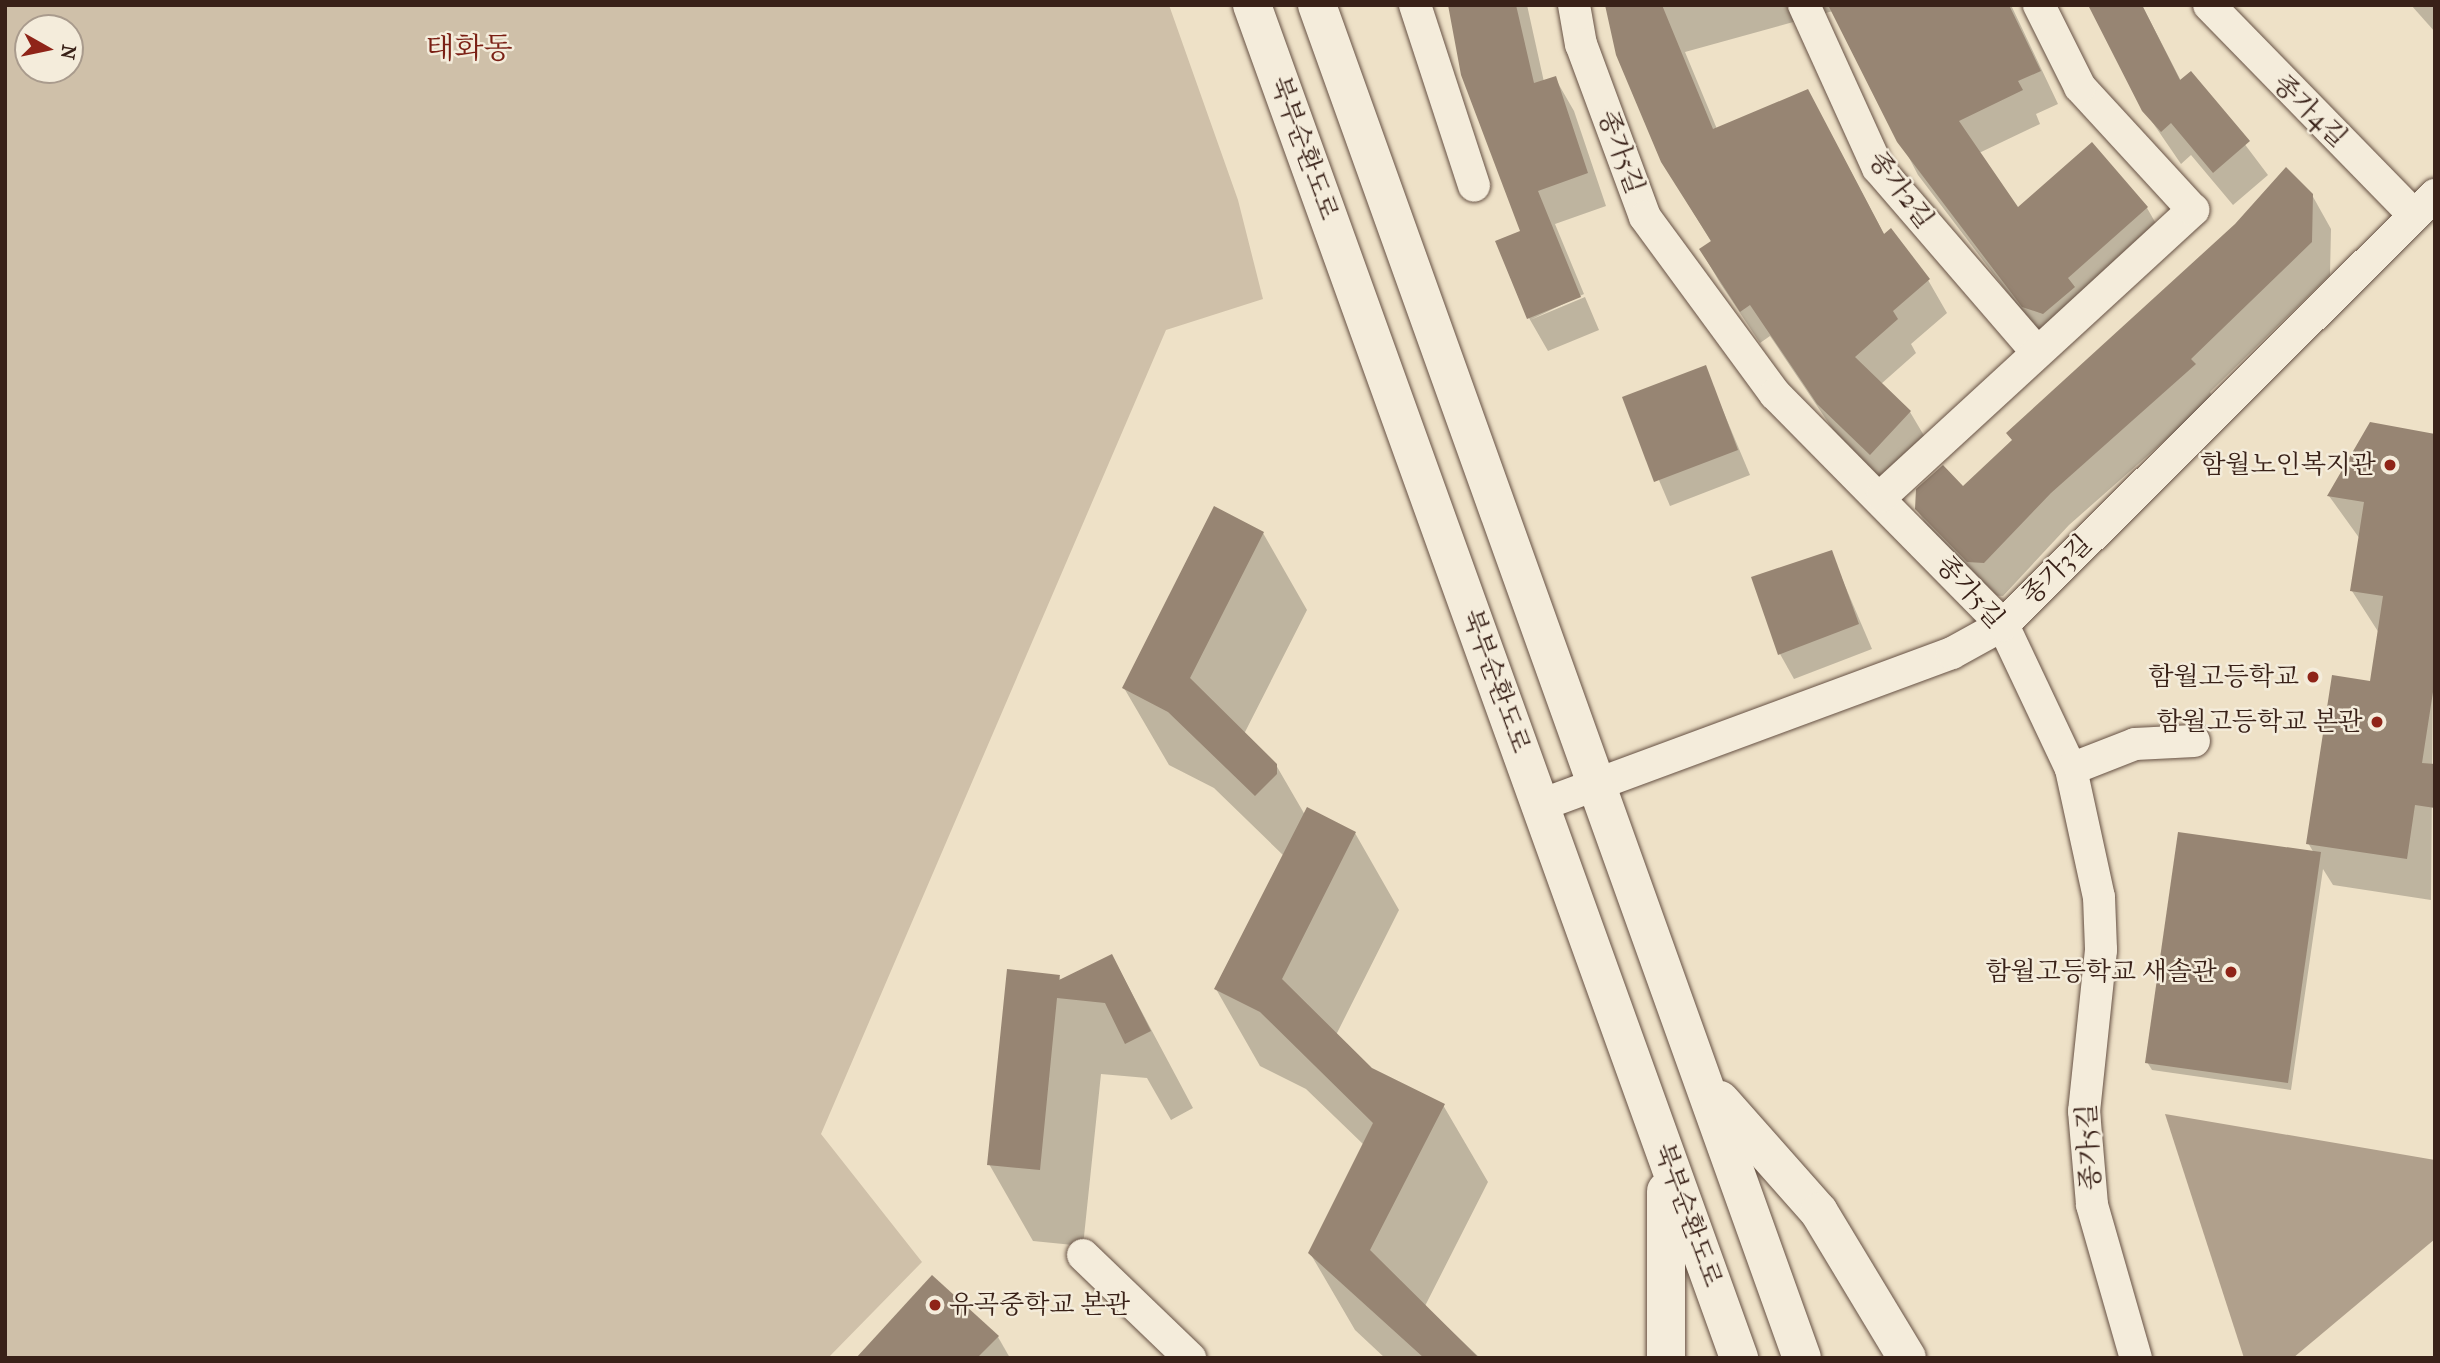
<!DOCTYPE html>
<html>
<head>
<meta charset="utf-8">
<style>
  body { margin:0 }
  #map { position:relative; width:2440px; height:1363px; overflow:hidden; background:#eee1c7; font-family:"IM FELL French Canon","Noto Serif KR",serif }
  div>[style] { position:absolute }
  .green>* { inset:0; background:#cfc0a9 }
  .water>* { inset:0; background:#b0a08c }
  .shadow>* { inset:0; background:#0003 }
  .building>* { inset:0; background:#978573 }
  .roads { filter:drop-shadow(0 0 2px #665144) drop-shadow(0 0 2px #665144) }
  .street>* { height:32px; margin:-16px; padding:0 16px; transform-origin:16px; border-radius:16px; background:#f4ecdb }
  .secondary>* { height:38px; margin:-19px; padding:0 19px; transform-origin:19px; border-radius:19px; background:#f4ecdb }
  .dots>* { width:19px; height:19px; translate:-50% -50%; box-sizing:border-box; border:4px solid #f4ecdb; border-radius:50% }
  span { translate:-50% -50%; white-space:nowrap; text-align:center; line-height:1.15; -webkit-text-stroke:5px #f4ecdb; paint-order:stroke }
  .street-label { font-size:26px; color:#392118 }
  .poi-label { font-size:26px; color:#392118 }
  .right { translate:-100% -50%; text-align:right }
  .left { translate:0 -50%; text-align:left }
  .quarter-label { font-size:30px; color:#7a1f14 }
  .frame { position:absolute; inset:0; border:7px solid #392118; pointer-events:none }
  .north { position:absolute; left:14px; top:14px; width:70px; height:70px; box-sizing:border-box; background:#f4ecdb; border:2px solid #a99b8d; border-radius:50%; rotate:99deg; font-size:19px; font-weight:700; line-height:28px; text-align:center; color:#392118 }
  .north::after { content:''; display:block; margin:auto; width:24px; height:32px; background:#8f2418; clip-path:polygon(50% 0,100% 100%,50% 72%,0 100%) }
</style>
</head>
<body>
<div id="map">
  <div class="green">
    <div style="clip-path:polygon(evenodd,5px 5px,1169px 5px,1238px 200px,1263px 299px,1166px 330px,821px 1134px,922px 1262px,828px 1358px,5px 1358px,5px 5px,28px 28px,70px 28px,70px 70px,28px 70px,28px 28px)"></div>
  </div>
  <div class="water">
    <div style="clip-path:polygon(2165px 1114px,2435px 1160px,2435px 1239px,2293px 1358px,2244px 1358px)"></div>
  </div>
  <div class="shadow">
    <div style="clip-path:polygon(1451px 5px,1527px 5px,1544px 82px,1555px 78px,1574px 111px,1606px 206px,1555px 224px,1584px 294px,1530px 320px,1585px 297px,1599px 330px,1548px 351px,1529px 318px,1497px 242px,1522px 232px)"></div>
    <div style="clip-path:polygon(1607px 5px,2011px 5px,2058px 104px,2036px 114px,2040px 124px,1979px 153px,2018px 209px,2147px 208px,2166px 241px,2043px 339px,1918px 175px,1833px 11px,1685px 52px,1717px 129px,1808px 91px,1885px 236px,1928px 280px,1947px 313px,1911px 344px,1916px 353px,1881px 384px,1910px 412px,1929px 444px,1889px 486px,1838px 437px,1770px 336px,1760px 343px,1720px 283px,1701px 250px,1712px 243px,1662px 161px)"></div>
    <div style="clip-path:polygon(2090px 5px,2142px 5px,2181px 81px,2191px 73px,2268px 175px,2233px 205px,2191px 155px,2181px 164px,2144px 110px)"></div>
    <div style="clip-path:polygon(2411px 5px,2435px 5px,2435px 32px)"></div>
    <div style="clip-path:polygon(2312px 195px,2331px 229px,2330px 275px,2210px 392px,2213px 398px,2069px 525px,2003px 596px,1988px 595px,1936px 542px,1917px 509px,1963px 489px)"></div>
    <div style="clip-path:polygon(1705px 368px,1750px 475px,1670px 506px,1624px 398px)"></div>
    <div style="clip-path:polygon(2435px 436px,2431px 900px,2333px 885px,2323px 869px,2291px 1090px,2152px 1070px,2147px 1062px,2314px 853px,2308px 843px,2371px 683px,2379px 633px,2352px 591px,2360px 539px,2329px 496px)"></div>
    <div style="clip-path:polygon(1263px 533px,1307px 610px,1244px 734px,1276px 765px,1305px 815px,1355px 833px,1399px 910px,1336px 1035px,1371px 1069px,1443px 1105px,1488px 1182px,1425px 1306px,1480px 1358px,1385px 1358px,1355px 1330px,1310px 1253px,1364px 1145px,1306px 1089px,1260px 1066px,1216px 989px,1284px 856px,1214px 788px,1169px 765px,1124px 688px)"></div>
    <div style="clip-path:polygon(1831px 553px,1872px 649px,1794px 679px,1780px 654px)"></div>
    <div style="clip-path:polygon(1112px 956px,1193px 1108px,1171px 1120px,1147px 1078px,1101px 1074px,1083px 1246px,1033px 1241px,989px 1164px,1059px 976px,1061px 981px)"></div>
    <div style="clip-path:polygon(932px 1277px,998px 1337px,1010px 1358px,858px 1358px)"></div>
  </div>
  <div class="building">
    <div style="clip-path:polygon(1448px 5px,1516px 5px,1534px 83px,1556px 76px,1588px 173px,1538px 191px,1581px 297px,1527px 319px,1495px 241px,1520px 231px,1461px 75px)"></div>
    <div style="clip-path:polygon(1605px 5px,1662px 5px,1713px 129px,1808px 89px,1884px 234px,1891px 228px,1930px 279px,1893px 311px,1898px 319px,1855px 357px,1911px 411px,1870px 455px,1817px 404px,1750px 305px,1740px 312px,1699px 249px,1711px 241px,1661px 162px,1616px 55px)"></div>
    <div style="clip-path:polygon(1828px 5px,2009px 5px,2041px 71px,2018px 81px,2023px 90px,1959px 121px,2018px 207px,2092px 142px,2148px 207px,2068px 278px,2075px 287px,2043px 314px,2022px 307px,1897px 142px)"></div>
    <div style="clip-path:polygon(2088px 5px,2142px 5px,2180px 80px,2191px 71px,2250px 141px,2213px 173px,2171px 123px,2161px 132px,2142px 111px)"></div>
    <div style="clip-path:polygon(2286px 167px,2313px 194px,2312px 242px,2191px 359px,2196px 364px,2051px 493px,1984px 563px,1967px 562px,1915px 509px,1916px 489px,1943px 465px,1963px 486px,2012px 440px,2006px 433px,2235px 224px)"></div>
    <div style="clip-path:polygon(1706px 365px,1738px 450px,1654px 482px,1622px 397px)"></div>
    <div style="clip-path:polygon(2370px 422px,2435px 434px,2435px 679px,2422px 763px,2435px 764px,2435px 808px,2415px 805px,2407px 859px,2306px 844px,2332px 675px,2370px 681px,2383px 596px,2350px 591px,2364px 502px,2327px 496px)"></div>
    <div style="clip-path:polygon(1214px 506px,1264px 532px,1190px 678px,1277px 764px,1277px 774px,1255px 796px,1168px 712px,1122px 688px)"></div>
    <div style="clip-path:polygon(1832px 550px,1859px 624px,1778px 655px,1751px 577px)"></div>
    <div style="clip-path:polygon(1307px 807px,1356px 832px,1282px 979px,1372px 1068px,1445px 1104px,1370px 1250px,1479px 1358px,1424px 1358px,1308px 1253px,1373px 1123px,1260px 1012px,1214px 989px)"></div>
    <div style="clip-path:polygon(2178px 832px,2321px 852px,2288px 1083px,2145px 1063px)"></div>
    <div style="clip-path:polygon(1112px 954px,1151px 1031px,1125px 1044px,1105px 1003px,1057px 998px,1040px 1170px,987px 1165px,1007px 969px,1060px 975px,1059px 980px)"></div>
    <div style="clip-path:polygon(932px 1275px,999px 1336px,977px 1358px,856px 1358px)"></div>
  </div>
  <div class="roads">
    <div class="street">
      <div style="left:1415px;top:5px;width:190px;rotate:71.9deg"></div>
      <div style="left:1574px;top:5px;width:40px;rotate:80deg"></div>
      <div style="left:1581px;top:44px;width:184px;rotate:69.7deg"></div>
      <div style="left:1645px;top:217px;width:220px;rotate:53.7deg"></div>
      <div style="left:1775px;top:394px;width:325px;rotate:45.4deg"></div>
      <div style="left:2003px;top:625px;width:159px;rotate:64.7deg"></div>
      <div style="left:2071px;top:769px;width:131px;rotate:77.7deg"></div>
      <div style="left:2099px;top:897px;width:53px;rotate:87.8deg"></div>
      <div style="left:2101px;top:950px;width:162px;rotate:96deg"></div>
      <div style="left:2084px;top:1111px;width:94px;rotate:85.1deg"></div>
      <div style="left:2092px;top:1205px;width:159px;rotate:74deg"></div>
      <div style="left:1804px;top:5px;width:179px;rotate:65.6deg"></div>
      <div style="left:1878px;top:168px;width:242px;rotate:49.2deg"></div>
      <div style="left:2209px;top:5px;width:292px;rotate:45.7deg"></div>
      <div style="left:1882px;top:496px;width:423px;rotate:-42.6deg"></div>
      <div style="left:2193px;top:210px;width:167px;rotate:-132.6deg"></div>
      <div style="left:2080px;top:87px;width:92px;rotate:-116.6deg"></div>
      <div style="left:2071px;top:769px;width:69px;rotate:-21.3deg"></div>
      <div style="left:2135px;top:744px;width:59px;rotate:-2.9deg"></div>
      <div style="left:1541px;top:805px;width:438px;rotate:-20.3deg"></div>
      <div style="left:1952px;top:653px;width:58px;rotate:-28.8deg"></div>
      <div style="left:2003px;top:625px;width:610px;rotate:-44.87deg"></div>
      <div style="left:1083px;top:1255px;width:149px;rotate:43.9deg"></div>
    </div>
    <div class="secondary">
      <div style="left:1252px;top:5px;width:1438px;rotate:70.2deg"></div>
      <div style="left:1317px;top:5px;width:1437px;rotate:70.28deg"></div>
      <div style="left:1720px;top:1100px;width:149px;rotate:48.5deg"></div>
      <div style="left:1819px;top:1212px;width:170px;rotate:58.9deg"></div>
      <div style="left:1666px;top:1358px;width:167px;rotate:-90deg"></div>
    </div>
  </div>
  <div class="dots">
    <div style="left:2390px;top:465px;background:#8f2418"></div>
    <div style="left:2313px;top:677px;background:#8f2418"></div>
    <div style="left:2377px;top:722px;background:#8f2418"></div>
    <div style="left:2231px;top:972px;background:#8f2418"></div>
    <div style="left:935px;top:1305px;background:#8f2418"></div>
  </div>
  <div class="street-label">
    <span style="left:2310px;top:111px;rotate:44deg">종가4길</span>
    <span style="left:1304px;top:148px;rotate:70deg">북부순환도로</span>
    <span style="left:1621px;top:152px;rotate:70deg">종가5길</span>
    <span style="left:1901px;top:190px;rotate:53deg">종가2길</span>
    <span style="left:2057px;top:570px;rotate:-45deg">종가3길</span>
    <span style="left:1970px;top:592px;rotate:48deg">종가5길</span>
    <span style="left:1496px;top:681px;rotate:70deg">북부순환도로</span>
    <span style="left:2089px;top:1147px;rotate:-93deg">종가5길</span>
    <span style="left:1688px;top:1215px;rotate:70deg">북부순환도로</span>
  </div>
  <div class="poi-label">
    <span class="right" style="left:2376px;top:465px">함월노인복지관</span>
    <span class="right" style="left:2299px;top:677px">함월고등학교</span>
    <span class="right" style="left:2363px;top:722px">함월고등학교 본관</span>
    <span class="right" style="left:2217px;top:972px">함월고등학교 새솔관</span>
    <span class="left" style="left:949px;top:1305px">유곡중학교 본관</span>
  </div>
  <div class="quarter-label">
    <span style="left:469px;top:49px">태화동</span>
  </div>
  <div class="frame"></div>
  <div class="north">N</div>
</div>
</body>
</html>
